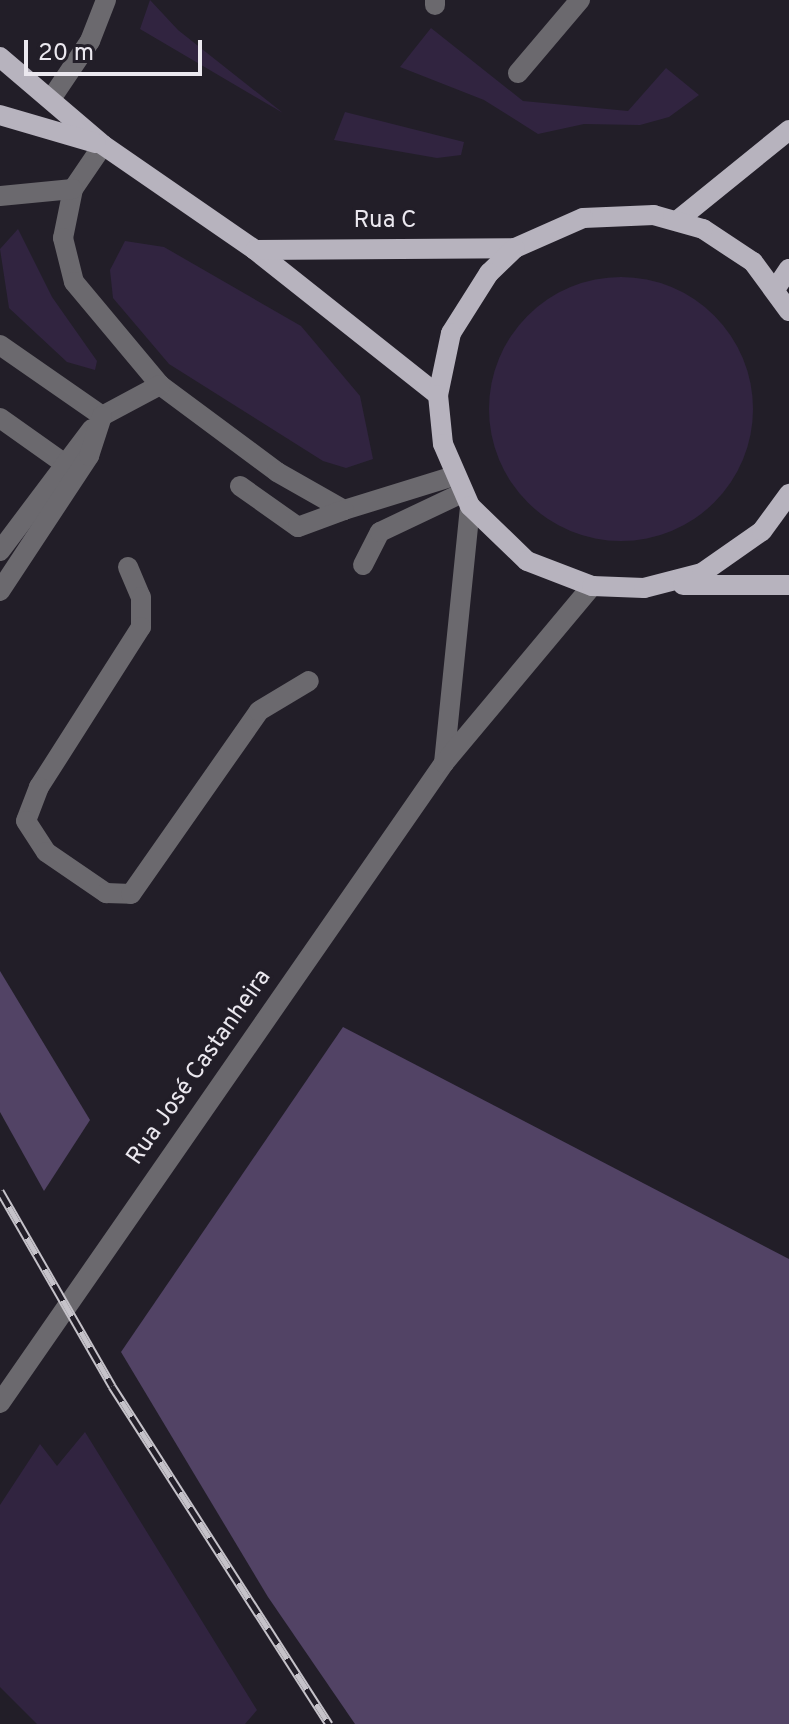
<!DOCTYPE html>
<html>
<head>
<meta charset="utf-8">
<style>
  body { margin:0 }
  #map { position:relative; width:789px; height:1724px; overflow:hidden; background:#221e28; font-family:Overpass,sans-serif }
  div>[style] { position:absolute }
  .green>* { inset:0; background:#312440 }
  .round { border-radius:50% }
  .forest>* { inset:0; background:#524365 }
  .minor>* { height:20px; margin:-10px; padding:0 10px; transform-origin:10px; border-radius:10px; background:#6b696e }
  .major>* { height:20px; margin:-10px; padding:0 10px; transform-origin:10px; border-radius:10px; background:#b7b3be }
  .rail>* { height:9px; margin-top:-4.5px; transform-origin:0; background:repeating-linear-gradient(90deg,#221e28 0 18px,#c5c2c9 0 36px); box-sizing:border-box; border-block:2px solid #c5c2c9 }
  span { translate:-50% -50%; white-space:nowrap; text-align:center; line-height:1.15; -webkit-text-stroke:6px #221e28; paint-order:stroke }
  .street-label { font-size:24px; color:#ebe8ef }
  .scale { position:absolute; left:24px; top:40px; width:178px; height:36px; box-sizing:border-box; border:4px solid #ebe8ef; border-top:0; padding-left:10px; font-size:24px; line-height:28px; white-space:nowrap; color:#ebe8ef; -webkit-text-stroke:6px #221e28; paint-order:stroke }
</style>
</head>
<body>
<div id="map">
  <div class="green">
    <div style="clip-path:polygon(150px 0,178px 30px,283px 113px,140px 29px)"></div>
    <div style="clip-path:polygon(431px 28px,523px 101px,628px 111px,666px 68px,699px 95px,669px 117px,640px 125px,584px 124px,538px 134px,484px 100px,400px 67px)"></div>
    <div style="clip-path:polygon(345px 112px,464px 142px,461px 155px,437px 158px,334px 140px)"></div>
    <div style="clip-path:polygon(18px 229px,52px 297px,97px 361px,95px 370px,67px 362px,9px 308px,0 249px)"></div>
    <div style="clip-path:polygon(125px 241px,164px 247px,301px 326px,360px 396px,373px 459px,346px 468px,323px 461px,169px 364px,113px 298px,110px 270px)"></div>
    <div class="round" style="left:489px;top:277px;width:264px;height:264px"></div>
    <div style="clip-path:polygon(85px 1432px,257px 1710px,245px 1724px,37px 1724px,0 1687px,0 1505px,40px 1444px,57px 1466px)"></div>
  </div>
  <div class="forest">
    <div style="clip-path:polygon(0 971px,90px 1120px,44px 1191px,0 1112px)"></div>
    <div style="clip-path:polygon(343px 1027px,789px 1259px,789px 1724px,355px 1724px,268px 1597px,121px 1352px)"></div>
  </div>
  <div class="minor">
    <div style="left:435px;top:5px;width:5px;rotate:-90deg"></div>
    <div style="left:518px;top:73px;width:96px;rotate:-49.7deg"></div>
    <div style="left:51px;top:99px;width:70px;rotate:-56.1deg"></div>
    <div style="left:90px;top:41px;width:44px;rotate:-68.7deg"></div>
    <div style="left:103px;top:145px;width:53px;rotate:124.3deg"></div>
    <div style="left:73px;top:189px;width:50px;rotate:101.5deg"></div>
    <div style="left:63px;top:238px;width:45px;rotate:76deg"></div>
    <div style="left:74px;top:282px;width:134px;rotate:50.1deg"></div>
    <div style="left:160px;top:385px;width:146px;rotate:36.6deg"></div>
    <div style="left:277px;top:472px;width:77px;rotate:29.6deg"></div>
    <div style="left:344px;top:510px;width:115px;rotate:-17.2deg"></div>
    <div style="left:0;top:196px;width:73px;rotate:-5.5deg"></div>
    <div style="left:0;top:345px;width:124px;rotate:34.8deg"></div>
    <div style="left:102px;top:416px;width:66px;rotate:-28.1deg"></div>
    <div style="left:0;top:418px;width:80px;rotate:35.3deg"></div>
    <div style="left:240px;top:486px;width:71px;rotate:35.3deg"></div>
    <div style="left:298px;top:527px;width:49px;rotate:-20.3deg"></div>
    <div style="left:0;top:551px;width:153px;rotate:-53deg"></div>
    <div style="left:363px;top:565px;width:37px;rotate:-63deg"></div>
    <div style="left:380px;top:532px;width:91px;rotate:-25.4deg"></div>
    <div style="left:128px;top:567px;width:33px;rotate:67deg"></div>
    <div style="left:141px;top:597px;width:30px;rotate:90deg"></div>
    <div style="left:141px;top:627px;width:190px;rotate:122.5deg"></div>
    <div style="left:39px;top:787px;width:36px;rotate:111deg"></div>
    <div style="left:26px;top:821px;width:37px;rotate:57deg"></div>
    <div style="left:46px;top:852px;width:73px;rotate:34.3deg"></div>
    <div style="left:106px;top:893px;width:25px;rotate:2deg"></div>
    <div style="left:131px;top:894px;width:223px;rotate:-55deg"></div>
    <div style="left:259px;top:711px;width:58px;rotate:-31deg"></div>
    <div style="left:0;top:591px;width:162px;rotate:-56.6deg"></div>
    <div style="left:89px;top:456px;width:42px;rotate:-72deg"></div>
    <div style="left:444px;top:763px;width:258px;rotate:-84.2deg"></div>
    <div style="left:0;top:1403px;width:779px;rotate:-55.25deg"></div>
    <div style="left:444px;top:763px;width:231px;rotate:-50.1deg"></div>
  </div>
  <div class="major">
    <div style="left:0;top:57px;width:135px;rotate:40.5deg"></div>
    <div style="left:103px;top:145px;width:185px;rotate:34.6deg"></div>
    <div style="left:255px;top:250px;width:233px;rotate:38.4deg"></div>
    <div style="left:0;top:115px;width:100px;rotate:16.3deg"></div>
    <div style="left:678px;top:220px;width:143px;rotate:-39deg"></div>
    <div style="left:255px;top:250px;width:260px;rotate:-0.4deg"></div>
    <div style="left:776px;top:288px;width:23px;rotate:-56deg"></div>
    <div style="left:789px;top:311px;width:61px;rotate:-126.3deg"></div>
    <div style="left:753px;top:262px;width:60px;rotate:-146.6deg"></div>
    <div style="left:703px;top:229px;width:51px;rotate:-164.1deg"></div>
    <div style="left:654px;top:215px;width:71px;rotate:177.6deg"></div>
    <div style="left:583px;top:218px;width:74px;rotate:156.2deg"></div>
    <div style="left:515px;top:248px;width:36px;rotate:136deg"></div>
    <div style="left:489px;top:273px;width:71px;rotate:122.3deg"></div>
    <div style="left:451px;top:333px;width:63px;rotate:101.8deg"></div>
    <div style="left:438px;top:395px;width:49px;rotate:84.2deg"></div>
    <div style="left:443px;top:444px;width:68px;rotate:66.5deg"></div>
    <div style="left:470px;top:506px;width:79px;rotate:44deg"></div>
    <div style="left:527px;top:561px;width:70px;rotate:21deg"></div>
    <div style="left:592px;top:586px;width:52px;rotate:2.2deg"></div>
    <div style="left:644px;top:588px;width:60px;rotate:-14.5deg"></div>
    <div style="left:702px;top:573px;width:73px;rotate:-35deg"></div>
    <div style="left:762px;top:531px;width:46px;rotate:-53.9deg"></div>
    <div style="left:683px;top:585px;width:106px"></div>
  </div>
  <div class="rail">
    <div style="left:0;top:1191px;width:225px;rotate:60.1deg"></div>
    <div style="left:112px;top:1386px;width:402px;rotate:57.3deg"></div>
  </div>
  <div class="street-label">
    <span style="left:385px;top:222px">Rua C</span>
    <span style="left:200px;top:1068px;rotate:-55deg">Rua José Castanheira</span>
  </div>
  <div class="scale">20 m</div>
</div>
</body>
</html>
